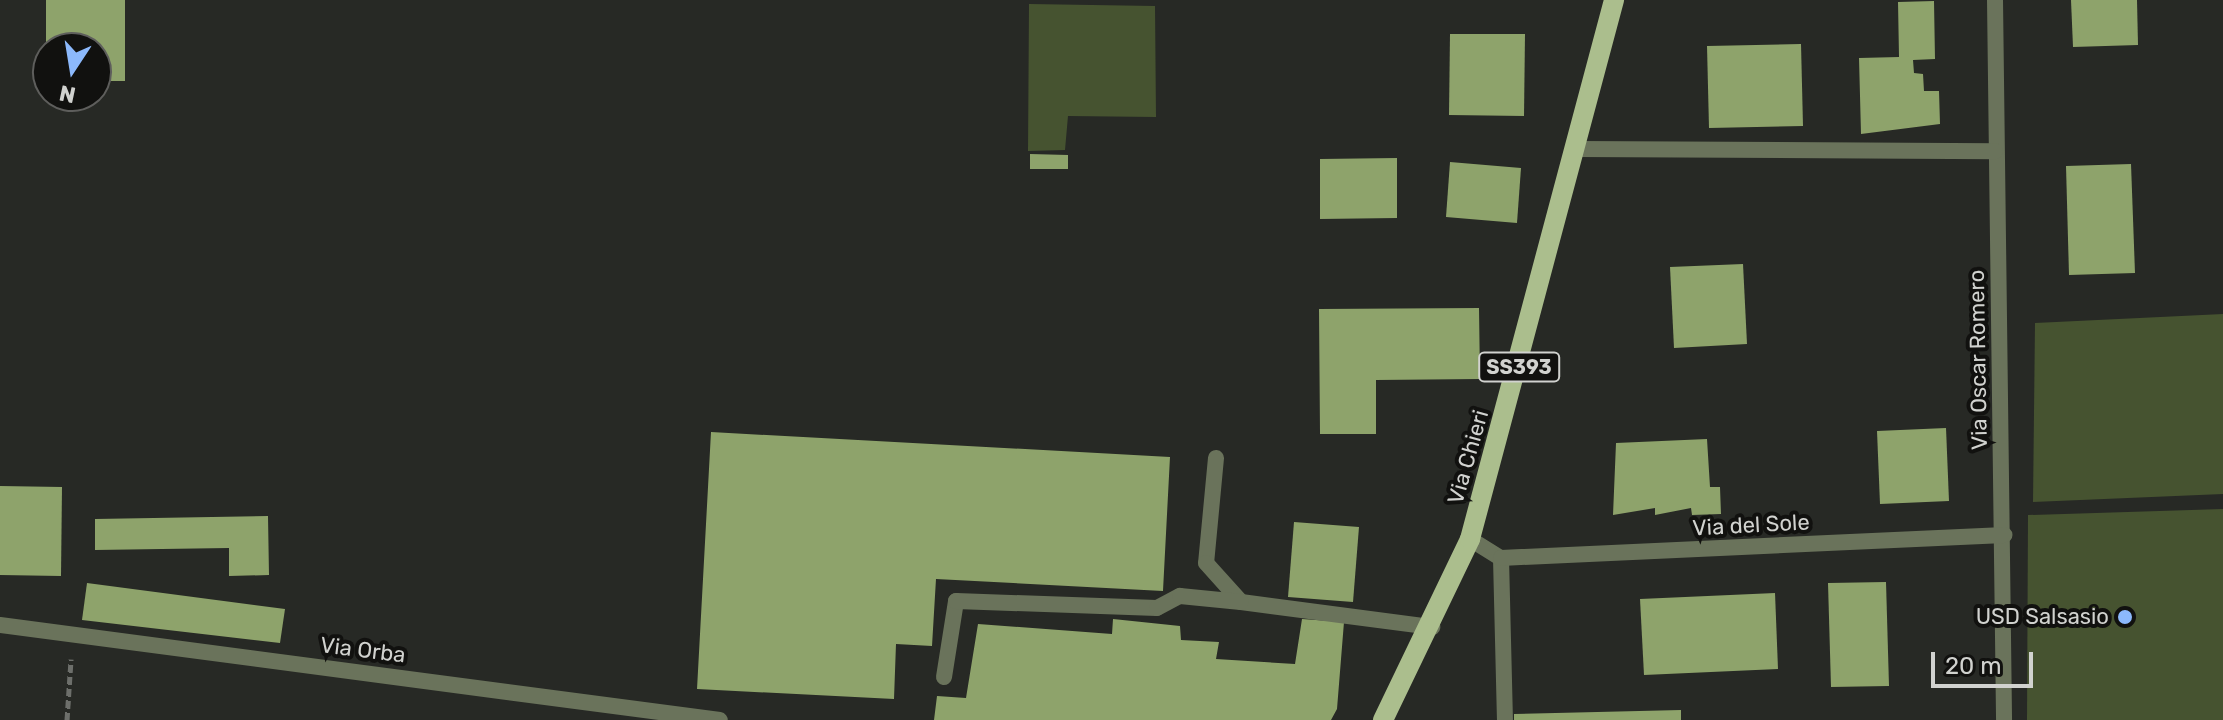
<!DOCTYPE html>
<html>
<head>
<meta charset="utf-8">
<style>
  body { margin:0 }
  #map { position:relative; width:2223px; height:720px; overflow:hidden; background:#272925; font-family:Rubik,sans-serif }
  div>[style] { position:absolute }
  .green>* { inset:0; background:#465330 }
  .building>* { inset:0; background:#8ea36b }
  .path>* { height:5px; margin-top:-2.5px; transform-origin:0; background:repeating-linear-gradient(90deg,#6d6f6b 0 8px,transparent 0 12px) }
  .service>* { height:16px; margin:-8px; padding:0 8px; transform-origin:8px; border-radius:8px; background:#6a735b }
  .minor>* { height:16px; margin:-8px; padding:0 8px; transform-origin:8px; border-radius:8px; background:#6a735b }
  .primary>* { height:20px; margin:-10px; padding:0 10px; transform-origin:10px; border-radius:10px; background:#abbe8d }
  .dots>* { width:22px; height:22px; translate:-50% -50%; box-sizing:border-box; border:4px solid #11110f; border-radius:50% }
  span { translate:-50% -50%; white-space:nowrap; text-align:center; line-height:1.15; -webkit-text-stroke:8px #11110f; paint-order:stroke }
  .shield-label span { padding:2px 6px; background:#11110f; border:2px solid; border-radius:6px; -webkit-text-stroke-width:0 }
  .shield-label { font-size:20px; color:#d1d2cf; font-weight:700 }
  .street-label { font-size:22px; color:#d1d2cf }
  .poi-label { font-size:22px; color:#d1d2cf }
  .right { translate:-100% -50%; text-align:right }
  .north { position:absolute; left:32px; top:32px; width:80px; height:80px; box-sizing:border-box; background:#11110f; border:2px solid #5e5e5c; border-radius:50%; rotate:192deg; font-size:22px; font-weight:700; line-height:32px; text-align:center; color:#d1d2cf }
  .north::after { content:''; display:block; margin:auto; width:28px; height:36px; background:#8cb9fc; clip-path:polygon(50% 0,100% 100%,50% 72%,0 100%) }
  .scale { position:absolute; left:1931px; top:652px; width:102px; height:36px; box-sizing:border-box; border:4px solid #d1d2cf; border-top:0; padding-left:10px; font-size:24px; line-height:28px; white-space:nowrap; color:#d1d2cf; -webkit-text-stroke:6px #11110f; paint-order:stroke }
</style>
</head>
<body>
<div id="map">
  <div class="green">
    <div style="clip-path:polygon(1029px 4px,1155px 6px,1156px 117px,1068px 116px,1065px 150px,1028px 151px)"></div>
    <div style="clip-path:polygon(2223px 314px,2223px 494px,2033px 502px,2035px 323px)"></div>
    <div style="clip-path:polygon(2223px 509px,2223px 720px,2027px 720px,2028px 515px)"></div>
  </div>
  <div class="building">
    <div style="clip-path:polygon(46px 0,125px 0,125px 81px,96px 81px,96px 48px,46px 48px)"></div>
    <div style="clip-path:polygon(2071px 0,2137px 0,2138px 45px,2073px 47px)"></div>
    <div style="clip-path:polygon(1934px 1px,1935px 59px,1913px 60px,1914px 73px,1923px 74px,1924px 91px,1939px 91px,1940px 124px,1861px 134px,1859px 58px,1899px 57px,1898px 2px)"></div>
    <div style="clip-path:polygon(1450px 34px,1525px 34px,1524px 116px,1449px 115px)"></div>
    <div style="clip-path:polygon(1801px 44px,1803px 126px,1709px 128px,1707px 46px)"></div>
    <div style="clip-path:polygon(1030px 154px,1068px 155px,1068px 169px,1030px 169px)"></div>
    <div style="clip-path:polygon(1397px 158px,1397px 218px,1320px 219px,1320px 159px)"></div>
    <div style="clip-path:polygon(1450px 162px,1521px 168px,1517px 223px,1446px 217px)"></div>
    <div style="clip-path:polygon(2131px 164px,2135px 273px,2069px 275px,2066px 166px)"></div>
    <div style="clip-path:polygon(1743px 264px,1747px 344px,1674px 348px,1670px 267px)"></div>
    <div style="clip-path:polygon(1479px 308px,1480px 379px,1376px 380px,1376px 434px,1320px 434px,1319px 309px)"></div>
    <div style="clip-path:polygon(1946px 428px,1949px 501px,1880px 504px,1877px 431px)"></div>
    <div style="clip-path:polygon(711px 432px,1170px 457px,1163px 591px,936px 579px,932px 646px,896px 644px,894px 699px,697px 689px)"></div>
    <div style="clip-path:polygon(1707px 439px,1710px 487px,1720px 487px,1721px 514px,1692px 515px,1691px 508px,1655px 515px,1655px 508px,1613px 515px,1616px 443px)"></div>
    <div style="clip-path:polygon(0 486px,62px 487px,61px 576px,0 575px)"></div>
    <div style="clip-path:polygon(268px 516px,269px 575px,229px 576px,229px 548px,95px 550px,95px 519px)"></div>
    <div style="clip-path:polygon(1294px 522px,1359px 527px,1353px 602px,1288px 597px)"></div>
    <div style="clip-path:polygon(1886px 582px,1889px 686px,1831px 687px,1828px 583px)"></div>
    <div style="clip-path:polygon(87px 583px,285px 609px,280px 643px,82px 620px)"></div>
    <div style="clip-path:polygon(1775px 593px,1778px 669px,1644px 675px,1640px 599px)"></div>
    <div style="clip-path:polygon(1113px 619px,1180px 626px,1181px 640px,1219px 642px,1216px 659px,1295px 664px,1302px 619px,1344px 622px,1337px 709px,1331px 720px,934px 720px,937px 696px,966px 698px,978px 624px,1112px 634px)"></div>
    <div style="clip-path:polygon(1681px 710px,1681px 720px,1514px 720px,1514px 714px)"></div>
  </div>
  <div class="path">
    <div style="left:67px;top:720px;width:61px;rotate:-86.2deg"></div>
  </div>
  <div class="service">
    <div style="left:1216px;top:458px;width:105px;rotate:95.4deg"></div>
    <div style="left:1206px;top:563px;width:52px;rotate:48.1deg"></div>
    <div style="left:1241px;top:602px;width:193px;rotate:7.5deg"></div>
    <div style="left:944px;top:677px;width:77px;rotate:-81deg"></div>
    <div style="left:956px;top:601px;width:201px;rotate:2deg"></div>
    <div style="left:1157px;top:608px;width:26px;rotate:-28deg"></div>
    <div style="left:1180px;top:596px;width:61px;rotate:5.6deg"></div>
  </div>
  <div class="minor">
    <div style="left:1995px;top:0;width:720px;rotate:89.28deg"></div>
    <div style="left:1577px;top:149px;width:418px;rotate:0.3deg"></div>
    <div style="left:1470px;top:539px;width:36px;rotate:32deg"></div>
    <div style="left:1501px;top:558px;width:162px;rotate:88.6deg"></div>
    <div style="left:1501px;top:558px;width:504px;rotate:-2.62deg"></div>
    <div style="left:0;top:625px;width:726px;rotate:7.52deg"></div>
  </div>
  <div class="primary">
    <div style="left:1383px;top:720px;width:201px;rotate:-64.3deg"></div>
    <div style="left:1470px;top:539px;width:558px;rotate:-75.04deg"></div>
  </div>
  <div class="dots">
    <div style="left:2125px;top:617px;background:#8cb9fc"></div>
  </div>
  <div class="shield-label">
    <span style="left:1519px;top:367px">SS393</span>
  </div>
  <div class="street-label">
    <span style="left:1978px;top:360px;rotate:-91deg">Via Oscar Romero</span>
    <span style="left:1468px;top:457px;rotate:-74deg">Via Chieri</span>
    <span style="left:1751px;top:525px;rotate:-3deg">Via del Sole</span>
    <span style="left:363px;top:650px;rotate:7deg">Via Orba</span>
  </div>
  <div class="poi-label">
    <span class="right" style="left:2109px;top:617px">USD Salsasio</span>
  </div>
  <div class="north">N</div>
  <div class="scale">20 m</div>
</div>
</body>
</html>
